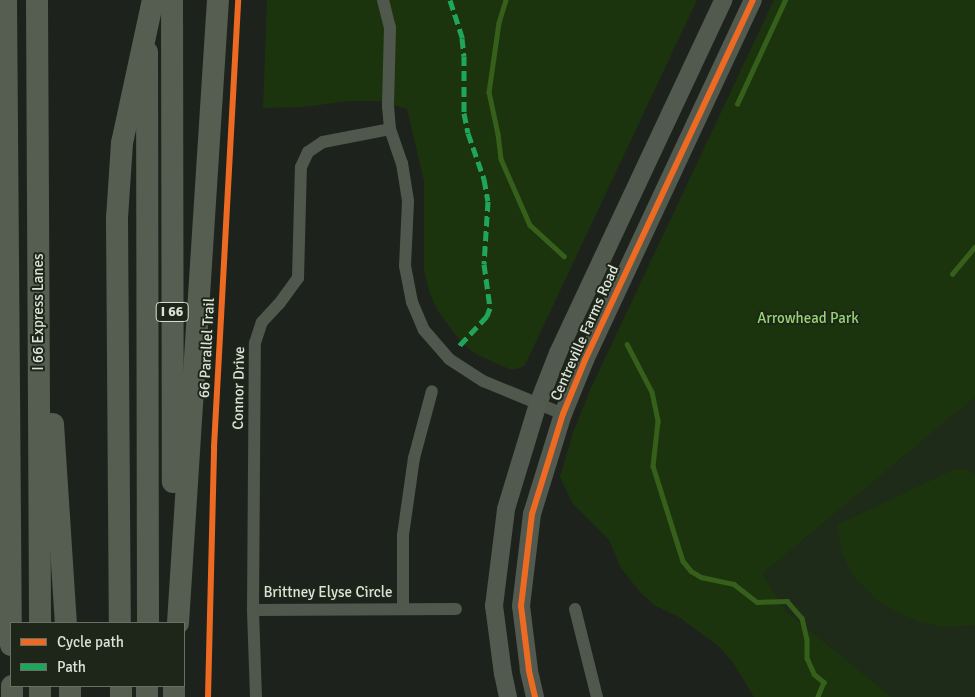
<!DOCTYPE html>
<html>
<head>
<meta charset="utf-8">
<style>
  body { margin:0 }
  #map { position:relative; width:975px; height:697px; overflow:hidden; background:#1e221c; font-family:Signika,sans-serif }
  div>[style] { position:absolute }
  .built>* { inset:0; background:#1f2b19 }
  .green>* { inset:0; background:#1c340d }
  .stream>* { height:4.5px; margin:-2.25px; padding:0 2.25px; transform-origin:2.25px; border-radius:2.25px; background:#365f1b }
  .street>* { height:12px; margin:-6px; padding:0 6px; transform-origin:6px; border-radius:6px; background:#50574d }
  .secondary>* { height:18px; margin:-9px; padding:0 9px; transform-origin:9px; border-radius:9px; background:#52594e }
  .highway>* { height:22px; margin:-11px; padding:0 11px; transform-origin:11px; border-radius:11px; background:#555e50 }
  .highway-bridge>* { height:22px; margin:-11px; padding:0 11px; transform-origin:11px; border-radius:11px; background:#555e50 }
  .quiet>* { height:5px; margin-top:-2.5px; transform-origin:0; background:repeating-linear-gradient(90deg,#20a55d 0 10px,transparent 0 15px) }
  .cycleway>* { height:6px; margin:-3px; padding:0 3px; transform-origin:3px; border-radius:3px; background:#ed6a23 }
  span { translate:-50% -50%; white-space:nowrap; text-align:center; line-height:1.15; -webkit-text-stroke:4px #1d2618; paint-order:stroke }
  .shield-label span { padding:1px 4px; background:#1d2618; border:1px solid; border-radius:4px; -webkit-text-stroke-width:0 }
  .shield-label { font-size:14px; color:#dbe2d8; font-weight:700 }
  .street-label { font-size:15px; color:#dbe2d8 }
  .park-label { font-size:15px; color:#94d472 }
  .legend { position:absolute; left:10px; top:622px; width:175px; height:65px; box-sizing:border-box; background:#1d2618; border:1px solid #697165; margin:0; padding:6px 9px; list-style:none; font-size:15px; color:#dbe2d8 }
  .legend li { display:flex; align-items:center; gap:10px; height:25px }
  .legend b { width:25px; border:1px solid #697165 }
</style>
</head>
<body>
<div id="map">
  <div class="built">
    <div style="clip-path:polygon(975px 397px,975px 697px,892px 697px,787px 612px,762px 574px)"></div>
  </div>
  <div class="green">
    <div style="clip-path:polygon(267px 0,697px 0,525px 365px,517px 369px,509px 369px,476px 354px,462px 343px,437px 310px,429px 291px,424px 270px,424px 181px,407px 109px,379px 101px,349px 101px,303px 107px,263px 108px)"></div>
    <div style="clip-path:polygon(774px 0,975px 0,975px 397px,762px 574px,787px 612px,892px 697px,754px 697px,732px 661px,717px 645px,679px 617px,654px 605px,640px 592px,621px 568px,609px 540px,573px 504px,560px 477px,573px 433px,590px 390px)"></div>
    <div style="clip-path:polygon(957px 468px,969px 470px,975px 474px,975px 625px,941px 627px,918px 621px,893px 610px,875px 598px,853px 576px,842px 553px,837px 525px)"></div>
  </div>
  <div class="stream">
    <div style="left:506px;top:0;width:24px;rotate:107deg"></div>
    <div style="left:499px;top:23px;width:70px;rotate:98.2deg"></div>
    <div style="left:489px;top:92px;width:43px;rotate:77.9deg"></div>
    <div style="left:498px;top:134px;width:25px;rotate:83deg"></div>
    <div style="left:501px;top:159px;width:72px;rotate:66.3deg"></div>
    <div style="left:530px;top:225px;width:46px;rotate:42.4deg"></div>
    <div style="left:737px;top:104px;width:115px;rotate:-65.2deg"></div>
    <div style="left:952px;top:274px;width:35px;rotate:-50deg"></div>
    <div style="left:627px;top:344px;width:54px;rotate:62.5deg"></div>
    <div style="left:652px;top:392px;width:30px;rotate:78deg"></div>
    <div style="left:658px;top:421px;width:45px;rotate:96.3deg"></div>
    <div style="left:653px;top:466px;width:100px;rotate:72.5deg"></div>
    <div style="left:683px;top:561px;width:13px;rotate:51deg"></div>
    <div style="left:691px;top:571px;width:12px;rotate:31deg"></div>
    <div style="left:701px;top:577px;width:34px;rotate:12deg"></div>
    <div style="left:734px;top:584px;width:29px;rotate:38deg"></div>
    <div style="left:757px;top:602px;width:30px;rotate:-2deg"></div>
    <div style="left:787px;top:601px;width:23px;rotate:49deg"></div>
    <div style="left:802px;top:618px;width:22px;rotate:77deg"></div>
    <div style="left:807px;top:639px;width:19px;rotate:90deg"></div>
    <div style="left:807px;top:658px;width:17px;rotate:66deg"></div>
    <div style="left:814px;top:674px;width:13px;rotate:39deg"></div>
    <div style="left:824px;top:682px;width:16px;rotate:112deg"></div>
  </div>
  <div class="street">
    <div style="left:383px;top:0;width:29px;rotate:76deg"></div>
    <div style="left:390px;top:28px;width:78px;rotate:91.5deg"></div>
    <div style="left:388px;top:106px;width:23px;rotate:85deg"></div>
    <div style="left:390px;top:129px;width:36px;rotate:71deg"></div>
    <div style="left:402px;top:163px;width:39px;rotate:81deg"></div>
    <div style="left:408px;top:202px;width:64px;rotate:92.7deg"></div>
    <div style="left:405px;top:266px;width:37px;rotate:79deg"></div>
    <div style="left:412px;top:302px;width:30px;rotate:67deg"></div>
    <div style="left:424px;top:330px;width:38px;rotate:49deg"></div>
    <div style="left:449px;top:359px;width:40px;rotate:32.9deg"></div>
    <div style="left:483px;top:381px;width:87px;rotate:22.4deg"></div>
    <div style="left:403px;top:609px;width:74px;rotate:-90deg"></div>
    <div style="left:403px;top:535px;width:78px;rotate:-81.9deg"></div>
    <div style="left:414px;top:458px;width:69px;rotate:-75deg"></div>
    <div style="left:575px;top:609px;width:91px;rotate:76deg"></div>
    <div style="left:253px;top:610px;width:203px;rotate:-0.3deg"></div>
    <div style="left:256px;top:697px;width:87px;rotate:-92deg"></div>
    <div style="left:253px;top:610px;width:267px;rotate:-89.6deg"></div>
    <div style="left:255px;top:343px;width:22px;rotate:-72deg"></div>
    <div style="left:262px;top:322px;width:25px;rotate:-47deg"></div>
    <div style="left:279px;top:304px;width:32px;rotate:-54deg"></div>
    <div style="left:298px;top:278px;width:111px;rotate:-88.5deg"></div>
    <div style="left:301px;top:167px;width:17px;rotate:-65deg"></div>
    <div style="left:308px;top:152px;width:18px;rotate:-34deg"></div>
    <div style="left:323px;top:142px;width:68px;rotate:-11deg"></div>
  </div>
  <div class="secondary">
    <div style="left:508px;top:697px;width:24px;rotate:-102deg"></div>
    <div style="left:503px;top:674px;width:69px;rotate:-97.5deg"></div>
    <div style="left:494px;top:606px;width:98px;rotate:-82.9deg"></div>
    <div style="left:506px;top:509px;width:110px;rotate:-73.1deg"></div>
    <div style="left:538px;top:404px;width:55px;rotate:-68.6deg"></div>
    <div style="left:558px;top:353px;width:390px;rotate:-64.9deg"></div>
    <div style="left:535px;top:697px;width:28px;rotate:-103deg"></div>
    <div style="left:529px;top:670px;width:64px;rotate:-97.1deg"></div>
    <div style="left:521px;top:606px;width:93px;rotate:-83.2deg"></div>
    <div style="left:532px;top:514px;width:105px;rotate:-72.8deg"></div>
    <div style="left:563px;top:414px;width:58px;rotate:-67.8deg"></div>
    <div style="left:585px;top:360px;width:397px;rotate:-65deg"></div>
  </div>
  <div class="highway">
    <div style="left:6px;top:0;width:645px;rotate:89.56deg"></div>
    <div style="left:37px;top:0;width:623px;rotate:89.72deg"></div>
    <div style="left:172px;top:0;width:482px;rotate:89.9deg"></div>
    <div style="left:147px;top:52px;width:571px;rotate:89.9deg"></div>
    <div style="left:117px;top:218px;width:405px;rotate:89.6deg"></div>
    <div style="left:53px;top:424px;width:199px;rotate:86.3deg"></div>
    <div style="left:178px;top:623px;width:624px;rotate:-86.33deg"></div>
    <div style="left:12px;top:686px;width:11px;rotate:90deg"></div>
    <div style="left:40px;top:686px;width:11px;rotate:90deg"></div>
    <div style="left:70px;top:686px;width:11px;rotate:90deg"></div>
    <div style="left:121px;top:686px;width:11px;rotate:90deg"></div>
    <div style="left:174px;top:686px;width:11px;rotate:90deg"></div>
    <div style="left:147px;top:697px;width:11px;rotate:-90deg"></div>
  </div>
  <div class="highway-bridge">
    <div style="left:117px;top:218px;width:75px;rotate:-86.2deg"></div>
    <div style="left:122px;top:143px;width:146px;rotate:-77.8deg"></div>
  </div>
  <div class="quiet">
    <div style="left:450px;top:0;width:40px;rotate:72deg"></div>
    <div style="left:462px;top:38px;width:18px;rotate:84deg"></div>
    <div style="left:464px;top:56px;width:57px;rotate:90deg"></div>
    <div style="left:464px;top:113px;width:20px;rotate:79deg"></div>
    <div style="left:468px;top:133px;width:49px;rotate:70.8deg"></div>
    <div style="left:484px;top:179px;width:22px;rotate:80deg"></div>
    <div style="left:488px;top:201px;width:63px;rotate:93.6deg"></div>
    <div style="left:484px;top:264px;width:44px;rotate:82.2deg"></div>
    <div style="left:490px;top:308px;width:9px;rotate:111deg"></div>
    <div style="left:487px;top:316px;width:41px;rotate:133deg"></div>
  </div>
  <div class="cycleway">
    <div style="left:208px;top:697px;width:250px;rotate:-88.6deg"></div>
    <div style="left:214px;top:447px;width:448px;rotate:-86.9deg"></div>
    <div style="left:535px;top:697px;width:28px;rotate:-103deg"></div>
    <div style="left:529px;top:670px;width:64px;rotate:-97.1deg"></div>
    <div style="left:521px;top:606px;width:93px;rotate:-83.2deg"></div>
    <div style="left:532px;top:514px;width:105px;rotate:-72.8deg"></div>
    <div style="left:563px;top:414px;width:58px;rotate:-67.8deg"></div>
    <div style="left:585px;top:360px;width:397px;rotate:-65deg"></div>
  </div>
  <div class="shield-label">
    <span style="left:172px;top:312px">I 66</span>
  </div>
  <div class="street-label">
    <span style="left:39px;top:312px;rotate:-90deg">I 66 Express Lanes</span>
    <span style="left:585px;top:333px;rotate:-66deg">Centreville Farms Road</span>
    <span style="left:207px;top:348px;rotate:-87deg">66 Parallel Trail</span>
    <span style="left:239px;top:388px;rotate:-89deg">Connor Drive</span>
    <span style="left:328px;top:593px">Brittney Elyse Circle</span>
  </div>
  <div class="park-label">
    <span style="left:808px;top:319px">Arrowhead Park</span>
  </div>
  <ul class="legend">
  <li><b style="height:6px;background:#ed6a23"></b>Cycle path</li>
  <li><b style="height:6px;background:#20a55d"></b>Path</li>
  </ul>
</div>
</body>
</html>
